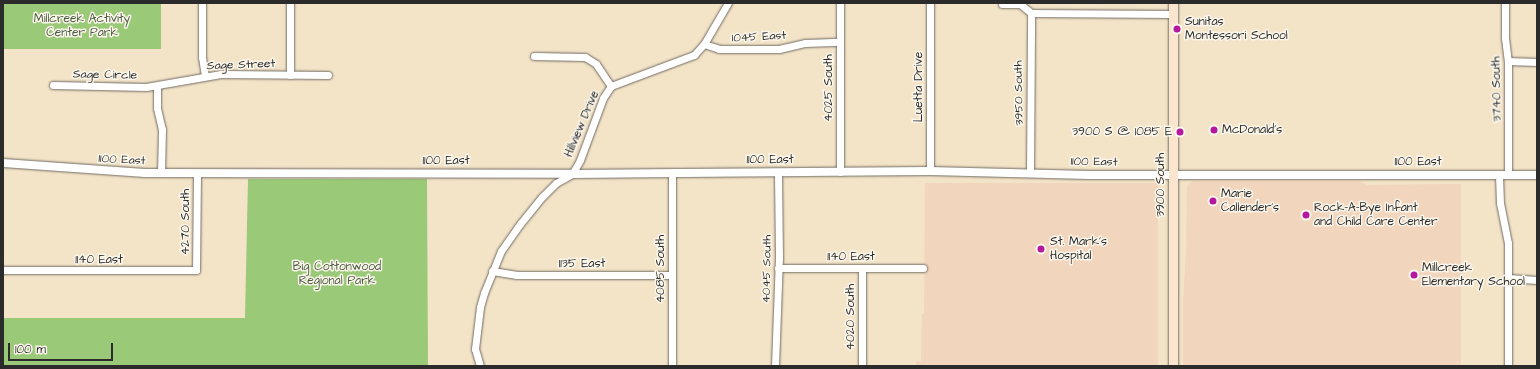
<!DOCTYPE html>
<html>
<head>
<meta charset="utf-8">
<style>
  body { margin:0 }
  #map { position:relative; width:1540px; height:369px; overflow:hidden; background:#f3e3c7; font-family:"Architects Daughter",sans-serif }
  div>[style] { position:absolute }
  .built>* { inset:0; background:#f1d5bd }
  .green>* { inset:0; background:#9ac978 }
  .roads { filter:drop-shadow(0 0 1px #716b62) drop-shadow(0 0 1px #716b62) }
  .minor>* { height:7px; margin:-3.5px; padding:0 3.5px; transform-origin:3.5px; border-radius:3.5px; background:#fff }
  .tertiary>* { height:8px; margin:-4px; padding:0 4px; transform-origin:4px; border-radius:4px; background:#fff }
  .secondary>* { height:9px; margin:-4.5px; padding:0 4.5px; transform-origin:4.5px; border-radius:4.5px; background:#fce5cf }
  .dots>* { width:11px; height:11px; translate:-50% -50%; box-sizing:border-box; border:2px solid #fbf7ec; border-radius:50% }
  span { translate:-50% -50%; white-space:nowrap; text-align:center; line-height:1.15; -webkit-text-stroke:3px #fbf7ec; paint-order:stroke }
  .park-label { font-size:12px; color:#4c5a42 }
  .poi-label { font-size:12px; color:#2b2b2b }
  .left { translate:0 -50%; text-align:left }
  .right { translate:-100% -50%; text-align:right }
  .street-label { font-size:12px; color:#2b2b2b }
  .frame { position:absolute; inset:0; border:4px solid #2b2b2b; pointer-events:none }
  .scale { position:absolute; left:8px; top:343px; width:105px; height:18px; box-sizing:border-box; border:2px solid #2b2b2b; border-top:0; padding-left:5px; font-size:12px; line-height:14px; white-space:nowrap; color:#2b2b2b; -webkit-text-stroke:3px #fbf7ec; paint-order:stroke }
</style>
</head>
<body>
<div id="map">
  <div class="built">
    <div style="clip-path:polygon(1192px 181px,1360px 181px,1367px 185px,1461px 184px,1461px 366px,1183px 366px,1183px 301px,1186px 252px,1187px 186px)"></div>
    <div style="clip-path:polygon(925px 183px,1158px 183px,1158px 366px,916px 366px,916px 361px,921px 361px,922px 314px,924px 314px)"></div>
  </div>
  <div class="green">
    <div style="clip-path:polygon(3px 3px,161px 3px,161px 49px,3px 49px)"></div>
    <div style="clip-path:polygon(248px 179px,427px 179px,428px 366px,3px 366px,3px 318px,245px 318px)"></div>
  </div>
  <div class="roads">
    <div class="minor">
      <div style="left:202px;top:3px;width:54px;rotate:90deg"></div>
      <div style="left:202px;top:57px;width:19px;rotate:81deg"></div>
      <div style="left:1505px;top:3px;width:35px;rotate:90deg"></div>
      <div style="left:1505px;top:38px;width:23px;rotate:83deg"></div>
      <div style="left:1508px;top:61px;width:114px;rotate:90deg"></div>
      <div style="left:1002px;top:4px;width:18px"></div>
      <div style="left:1020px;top:4px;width:14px;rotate:39deg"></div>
      <div style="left:1031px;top:13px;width:142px;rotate:0.4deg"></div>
      <div style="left:704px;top:44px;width:16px;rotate:18deg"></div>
      <div style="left:719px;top:49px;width:60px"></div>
      <div style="left:779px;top:49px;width:27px;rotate:-13deg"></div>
      <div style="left:805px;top:43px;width:35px;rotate:-2deg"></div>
      <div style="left:534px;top:56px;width:51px;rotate:1.1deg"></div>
      <div style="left:585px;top:57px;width:13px;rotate:32deg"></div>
      <div style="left:596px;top:64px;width:27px;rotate:56deg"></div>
      <div style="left:1508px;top:61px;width:29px;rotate:2deg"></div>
      <div style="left:290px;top:75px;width:72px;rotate:-90deg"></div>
      <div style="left:53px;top:85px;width:93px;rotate:1.2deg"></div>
      <div style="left:146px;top:87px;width:76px;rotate:-9.8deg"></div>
      <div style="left:221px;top:74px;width:107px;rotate:0.5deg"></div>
      <div style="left:157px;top:86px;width:22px;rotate:90deg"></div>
      <div style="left:157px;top:108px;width:22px;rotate:77deg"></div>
      <div style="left:162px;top:129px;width:44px;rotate:91.3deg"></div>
      <div style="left:930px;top:171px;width:168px;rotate:-90deg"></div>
      <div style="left:672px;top:172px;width:194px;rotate:90deg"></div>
      <div style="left:840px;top:172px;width:169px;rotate:-90deg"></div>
      <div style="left:1030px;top:173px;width:160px;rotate:-89.6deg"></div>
      <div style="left:1499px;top:175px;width:28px;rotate:88deg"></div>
      <div style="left:1500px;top:203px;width:41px;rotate:78.7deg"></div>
      <div style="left:1508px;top:243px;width:123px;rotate:90deg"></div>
      <div style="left:778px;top:268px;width:145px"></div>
      <div style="left:3px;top:270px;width:193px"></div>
      <div style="left:196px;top:270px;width:97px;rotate:-89.4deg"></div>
      <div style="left:492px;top:271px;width:24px;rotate:9deg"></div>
      <div style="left:516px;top:275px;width:156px"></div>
      <div style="left:1508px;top:278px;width:29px;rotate:4deg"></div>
      <div style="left:480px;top:366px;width:18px;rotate:-106deg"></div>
      <div style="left:475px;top:349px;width:42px;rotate:-83.2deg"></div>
      <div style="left:480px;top:307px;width:15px;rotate:-74deg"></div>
      <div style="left:484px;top:293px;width:45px;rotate:-68deg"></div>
      <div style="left:501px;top:251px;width:33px;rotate:-55deg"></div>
      <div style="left:520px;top:224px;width:36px;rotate:-51deg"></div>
      <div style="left:543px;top:196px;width:18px;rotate:-45deg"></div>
      <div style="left:556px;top:183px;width:18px;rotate:-29deg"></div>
      <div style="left:572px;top:174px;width:16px;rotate:-60deg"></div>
      <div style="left:580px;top:160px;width:66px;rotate:-69.6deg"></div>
      <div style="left:603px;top:98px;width:14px;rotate:-56deg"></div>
      <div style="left:611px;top:86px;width:89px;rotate:-20.5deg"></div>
      <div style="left:694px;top:55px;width:15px;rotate:-48deg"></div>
      <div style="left:704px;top:44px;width:48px;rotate:-59.7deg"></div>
      <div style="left:775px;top:366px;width:109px;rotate:-87.9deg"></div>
      <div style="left:779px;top:257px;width:85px;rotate:-90.7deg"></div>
      <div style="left:862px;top:366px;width:98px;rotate:-90deg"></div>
    </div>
    <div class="tertiary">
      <div style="left:3px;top:163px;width:142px;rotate:4deg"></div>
      <div style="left:145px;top:173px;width:427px;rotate:0.1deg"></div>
      <div style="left:572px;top:174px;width:358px;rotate:-0.5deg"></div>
      <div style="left:930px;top:171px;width:159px;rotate:1.4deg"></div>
      <div style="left:1089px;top:175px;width:448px"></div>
    </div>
    <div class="secondary">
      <div style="left:1173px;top:3px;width:363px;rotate:90deg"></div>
    </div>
  </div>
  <div class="dots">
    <div style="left:1177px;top:29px;background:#b5179e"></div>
    <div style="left:1214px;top:130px;background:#b5179e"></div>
    <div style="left:1180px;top:132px;background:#b5179e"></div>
    <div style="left:1213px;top:201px;background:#b5179e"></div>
    <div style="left:1306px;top:215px;background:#b5179e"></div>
    <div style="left:1041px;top:249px;background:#b5179e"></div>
    <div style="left:1414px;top:275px;background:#b5179e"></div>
  </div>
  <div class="park-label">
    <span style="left:82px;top:26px">Millcreek Activity<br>Center Park</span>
    <span style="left:337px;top:274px">Big Cottonwood<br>Regional Park</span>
  </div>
  <div class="poi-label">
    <span class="left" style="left:1185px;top:29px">Sunitas<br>Montessori School</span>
    <span class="left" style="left:1222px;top:130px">McDonald's</span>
    <span class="right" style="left:1172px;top:132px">3900 S @ 1085 E</span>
    <span class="left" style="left:1221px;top:201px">Marie<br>Callender's</span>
    <span class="left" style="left:1314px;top:215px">Rock-A-Bye Infant<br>and Child Care Center</span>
    <span class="left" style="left:1050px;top:249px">St. Mark's<br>Hospital</span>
    <span class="left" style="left:1422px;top:275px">Millcreek<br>Elementary School</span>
  </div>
  <div class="street-label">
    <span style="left:759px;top:37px;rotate:-3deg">1045 East</span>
    <span style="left:241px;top:65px;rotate:-2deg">Sage Street</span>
    <span style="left:105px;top:75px;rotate:1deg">Sage Circle</span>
    <span style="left:919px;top:87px;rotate:-90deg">Luetta Drive</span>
    <span style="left:829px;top:88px;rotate:-90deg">4025 South</span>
    <span style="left:1497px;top:89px;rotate:-91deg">3740 South</span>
    <span style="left:1019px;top:93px;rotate:-91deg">3950 South</span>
    <span style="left:582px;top:124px;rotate:-67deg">Hillview Drive</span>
    <span style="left:122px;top:160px;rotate:3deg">1100 East</span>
    <span style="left:770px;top:160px">1100 East</span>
    <span style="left:446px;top:161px">1100 East</span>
    <span style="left:1094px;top:162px;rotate:1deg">1100 East</span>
    <span style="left:1418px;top:162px">1100 East</span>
    <span style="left:1161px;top:185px;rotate:-90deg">3900 South</span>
    <span style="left:186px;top:222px;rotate:-90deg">4270 South</span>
    <span style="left:851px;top:257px">1140 East</span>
    <span style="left:99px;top:260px">1140 East</span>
    <span style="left:582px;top:264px">1135 East</span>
    <span style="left:661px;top:269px;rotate:-90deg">4085 South</span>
    <span style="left:767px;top:269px;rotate:-89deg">4045 South</span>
    <span style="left:851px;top:317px;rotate:-90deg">4020 South</span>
  </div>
  <div class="frame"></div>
  <div class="scale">100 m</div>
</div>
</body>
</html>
